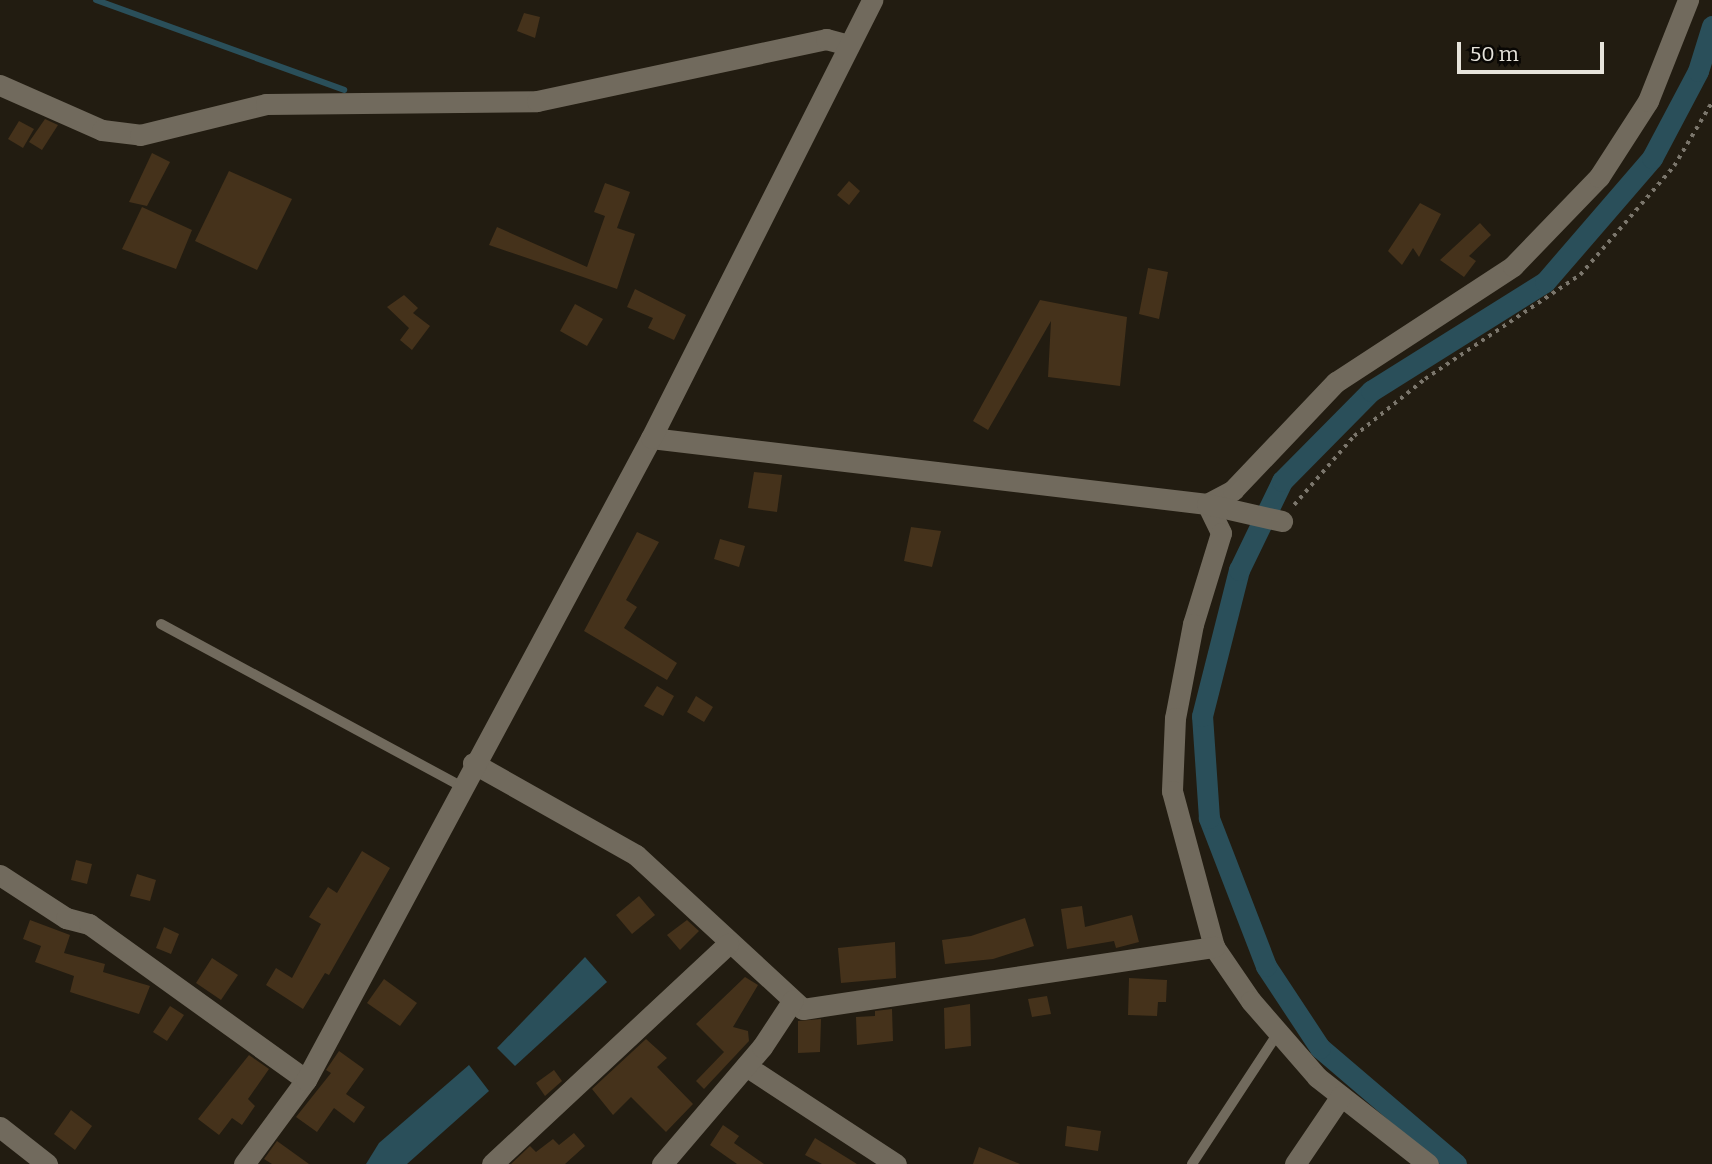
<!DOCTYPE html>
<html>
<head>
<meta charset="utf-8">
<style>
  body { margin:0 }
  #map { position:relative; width:1712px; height:1164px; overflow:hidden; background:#221c11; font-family:Bitter,serif }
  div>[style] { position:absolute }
  .water>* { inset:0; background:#2a4f5a }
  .stream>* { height:6px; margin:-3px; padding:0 3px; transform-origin:3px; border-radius:3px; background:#2a4f5a }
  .canal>* { height:21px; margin:-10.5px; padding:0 10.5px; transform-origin:10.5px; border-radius:10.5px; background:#2a4f5a }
  .building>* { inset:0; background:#45321b }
  .path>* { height:3.5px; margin-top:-1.75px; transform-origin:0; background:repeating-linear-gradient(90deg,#7b766c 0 3.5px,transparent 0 8.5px) }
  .lane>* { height:10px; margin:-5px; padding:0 5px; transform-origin:5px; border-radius:5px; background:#716a5d }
  .street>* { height:21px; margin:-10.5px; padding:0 10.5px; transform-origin:10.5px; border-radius:10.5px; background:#716a5d }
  span { translate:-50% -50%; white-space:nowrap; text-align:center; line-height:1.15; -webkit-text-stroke:5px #090704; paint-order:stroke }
  .scale { position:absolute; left:1457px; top:42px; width:147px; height:32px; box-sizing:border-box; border:4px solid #e7e4dc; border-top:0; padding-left:9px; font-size:21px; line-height:24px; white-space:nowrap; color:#e7e4dc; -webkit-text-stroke:5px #090704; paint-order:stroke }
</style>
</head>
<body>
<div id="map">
  <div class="water">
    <div style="clip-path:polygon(585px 957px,607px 982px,515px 1066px,497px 1048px)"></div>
    <div style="clip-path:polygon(469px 1065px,489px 1091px,407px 1164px,366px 1164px,379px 1143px)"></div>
  </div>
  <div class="stream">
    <div style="left:96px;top:0;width:264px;rotate:19.9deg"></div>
  </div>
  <div class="canal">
    <div style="left:1456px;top:1164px;width:179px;rotate:-139.5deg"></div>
    <div style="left:1320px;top:1048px;width:98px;rotate:-123.4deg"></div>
    <div style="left:1266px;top:966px;width:159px;rotate:-111.1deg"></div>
    <div style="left:1209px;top:818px;width:102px;rotate:-93.9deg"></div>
    <div style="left:1202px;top:716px;width:151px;rotate:-75.8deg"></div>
    <div style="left:1239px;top:570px;width:99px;rotate:-64.2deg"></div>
    <div style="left:1282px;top:481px;width:127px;rotate:-45.3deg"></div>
    <div style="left:1371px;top:391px;width:205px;rotate:-32.1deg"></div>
    <div style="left:1545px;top:282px;width:164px;rotate:-49.2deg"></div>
    <div style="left:1652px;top:158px;width:98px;rotate:-62.1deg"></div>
    <div style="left:1698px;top:71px;width:47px;rotate:-72.7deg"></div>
  </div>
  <div class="building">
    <div style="clip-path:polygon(524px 13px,540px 17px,535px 38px,517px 31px)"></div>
    <div style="clip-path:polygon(45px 119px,58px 125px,42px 150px,29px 142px)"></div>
    <div style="clip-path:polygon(19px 121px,34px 129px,23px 148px,8px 139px)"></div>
    <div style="clip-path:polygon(152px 153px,170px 162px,147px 206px,129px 202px)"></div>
    <div style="clip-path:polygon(229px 171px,292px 199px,257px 270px,195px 241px)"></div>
    <div style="clip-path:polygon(849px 181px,860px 191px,849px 205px,837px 195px)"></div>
    <div style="clip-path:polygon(605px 183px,630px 192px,617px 228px,635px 234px,617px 289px,583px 277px,586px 270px,583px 277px,489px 245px,497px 227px,587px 267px,605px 216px,594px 212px)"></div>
    <div style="clip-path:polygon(1420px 203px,1441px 214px,1419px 257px,1413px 248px,1402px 265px,1388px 251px)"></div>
    <div style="clip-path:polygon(142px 207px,192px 230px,176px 269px,122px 249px)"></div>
    <div style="clip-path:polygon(1480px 223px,1491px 235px,1469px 256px,1476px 261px,1464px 277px,1440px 260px)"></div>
    <div style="clip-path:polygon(1148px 268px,1168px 272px,1159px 319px,1139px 314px)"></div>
    <div style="clip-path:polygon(635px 289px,686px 315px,674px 340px,648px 328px,653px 318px,627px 307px)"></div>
    <div style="clip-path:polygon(404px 295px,418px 308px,413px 313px,430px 326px,412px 350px,400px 340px,409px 328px,387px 307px)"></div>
    <div style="clip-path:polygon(1040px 300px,1127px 317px,1120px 386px,1048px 377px,1051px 321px,988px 430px,973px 421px)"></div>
    <div style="clip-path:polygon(575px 304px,603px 319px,587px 346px,560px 331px)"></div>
    <div style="clip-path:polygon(754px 472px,782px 475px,777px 512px,748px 508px)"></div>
    <div style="clip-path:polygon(911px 527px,941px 531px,932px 567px,904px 561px)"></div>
    <div style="clip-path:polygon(637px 532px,659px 542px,626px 600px,637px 607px,624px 628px,677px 663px,667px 680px,584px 631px)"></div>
    <div style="clip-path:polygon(720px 539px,745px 546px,739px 567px,714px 559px)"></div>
    <div style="clip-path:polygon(657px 686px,674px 696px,663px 716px,644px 706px)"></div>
    <div style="clip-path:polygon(696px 696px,713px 707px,704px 722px,687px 712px)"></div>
    <div style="clip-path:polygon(362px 851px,390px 868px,329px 975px,325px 973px,303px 1009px,266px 985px,276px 968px,292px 978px,321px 924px,309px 917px,328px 887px,337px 893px)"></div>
    <div style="clip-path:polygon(76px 860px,92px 864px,87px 884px,71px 880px)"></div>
    <div style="clip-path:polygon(137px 874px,156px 880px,150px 901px,130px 896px)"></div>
    <div style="clip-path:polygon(639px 896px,655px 915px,632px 934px,616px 915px)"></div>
    <div style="clip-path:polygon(1082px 906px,1085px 927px,1132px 915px,1139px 942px,1116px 948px,1114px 941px,1067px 949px,1061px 909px)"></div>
    <div style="clip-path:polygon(1025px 918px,1034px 946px,993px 959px,945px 964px,942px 940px,971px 936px)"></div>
    <div style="clip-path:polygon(30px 920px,70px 935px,64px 953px,105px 964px,103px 972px,150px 986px,139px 1014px,70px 992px,74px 976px,35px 962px,41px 946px,23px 939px)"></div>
    <div style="clip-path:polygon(687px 920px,699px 931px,680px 950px,667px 935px)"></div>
    <div style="clip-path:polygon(164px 927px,179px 934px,171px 954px,156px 948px)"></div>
    <div style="clip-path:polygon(895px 942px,896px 978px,841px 983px,838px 948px)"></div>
    <div style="clip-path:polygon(212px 958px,238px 975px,221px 1000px,196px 983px)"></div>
    <div style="clip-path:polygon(745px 977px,758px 985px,733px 1027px,748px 1031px,749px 1041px,704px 1089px,696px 1081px,724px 1052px,696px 1024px)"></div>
    <div style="clip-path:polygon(1129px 978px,1167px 980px,1166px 1002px,1158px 1002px,1157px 1016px,1128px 1015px)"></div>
    <div style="clip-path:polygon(384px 979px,417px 1003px,400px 1026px,367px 1003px)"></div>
    <div style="clip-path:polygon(1047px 996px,1051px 1014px,1032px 1017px,1028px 999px)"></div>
    <div style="clip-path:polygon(970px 1004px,971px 1046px,945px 1049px,944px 1008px)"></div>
    <div style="clip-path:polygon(170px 1006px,184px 1015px,167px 1041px,153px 1032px)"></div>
    <div style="clip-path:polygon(892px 1009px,893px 1041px,857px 1045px,856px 1017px,875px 1016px,875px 1011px)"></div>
    <div style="clip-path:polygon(821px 1019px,820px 1052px,798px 1053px,798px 1021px)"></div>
    <div style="clip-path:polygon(646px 1039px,667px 1058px,657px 1067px,693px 1104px,666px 1132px,631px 1097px,613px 1115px,592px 1089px)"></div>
    <div style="clip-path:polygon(339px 1051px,364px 1069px,346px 1094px,365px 1107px,354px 1123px,334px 1108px,317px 1132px,296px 1117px,331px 1073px,326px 1070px)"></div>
    <div style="clip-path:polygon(249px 1055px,269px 1069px,248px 1099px,255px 1106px,242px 1125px,232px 1118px,219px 1135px,198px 1119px)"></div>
    <div style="clip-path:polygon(554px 1070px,562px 1081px,545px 1096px,536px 1083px)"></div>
    <div style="clip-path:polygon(71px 1110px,92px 1126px,75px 1150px,54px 1134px)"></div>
    <div style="clip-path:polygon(723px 1125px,739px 1136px,734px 1143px,764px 1164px,737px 1164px,710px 1145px)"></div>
    <div style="clip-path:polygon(1067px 1126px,1101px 1131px,1098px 1151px,1065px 1146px)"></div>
    <div style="clip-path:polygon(574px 1133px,585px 1146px,565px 1164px,511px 1164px,530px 1146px,536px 1152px,553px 1139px,559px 1145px)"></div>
    <div style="clip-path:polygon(815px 1138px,857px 1164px,822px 1164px,805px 1155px)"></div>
    <div style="clip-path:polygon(277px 1141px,309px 1164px,272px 1164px,264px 1159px)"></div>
    <div style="clip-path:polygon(979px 1147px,1020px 1164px,973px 1164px)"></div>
  </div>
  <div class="path">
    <div style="left:1294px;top:505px;width:91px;rotate:-49deg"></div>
    <div style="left:1354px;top:436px;width:91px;rotate:-38.8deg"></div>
    <div style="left:1425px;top:379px;width:187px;rotate:-33.9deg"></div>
    <div style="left:1580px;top:275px;width:144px;rotate:-49.2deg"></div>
    <div style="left:1674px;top:166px;width:74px;rotate:-59.3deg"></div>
  </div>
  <div class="lane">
    <div style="left:161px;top:624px;width:341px;rotate:28.4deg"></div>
    <div style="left:1192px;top:1164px;width:157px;rotate:-56.7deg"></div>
  </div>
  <div class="street">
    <div style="left:0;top:85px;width:111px;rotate:23.8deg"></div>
    <div style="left:102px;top:130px;width:38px;rotate:7deg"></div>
    <div style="left:140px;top:135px;width:130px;rotate:-13.8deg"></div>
    <div style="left:266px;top:104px;width:271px;rotate:-0.6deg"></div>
    <div style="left:537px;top:101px;width:296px;rotate:-12.1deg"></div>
    <div style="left:826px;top:39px;width:23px;rotate:15deg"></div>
    <div style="left:651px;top:438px;width:560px;rotate:6.77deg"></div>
    <div style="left:1207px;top:504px;width:30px;rotate:-28deg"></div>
    <div style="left:1233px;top:490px;width:149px;rotate:-46.4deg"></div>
    <div style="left:1336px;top:382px;width:212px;rotate:-33.2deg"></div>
    <div style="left:1513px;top:266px;width:124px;rotate:-46deg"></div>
    <div style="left:1599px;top:177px;width:90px;rotate:-57.2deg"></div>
    <div style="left:1648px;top:101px;width:109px;rotate:-68.4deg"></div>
    <div style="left:1207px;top:504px;width:32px;rotate:64deg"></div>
    <div style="left:1221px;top:533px;width:95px;rotate:107.1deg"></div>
    <div style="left:1193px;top:624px;width:96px;rotate:100.8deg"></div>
    <div style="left:1175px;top:718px;width:73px;rotate:92.4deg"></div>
    <div style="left:1172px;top:791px;width:162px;rotate:74.9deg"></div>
    <div style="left:1214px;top:947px;width:65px;rotate:55.6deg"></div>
    <div style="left:1251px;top:1001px;width:101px;rotate:49deg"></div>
    <div style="left:1317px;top:1077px;width:141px;rotate:38.1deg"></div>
    <div style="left:1207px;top:504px;width:77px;rotate:12.8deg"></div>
    <div style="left:473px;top:763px;width:187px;rotate:29.4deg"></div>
    <div style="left:636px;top:855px;width:227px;rotate:42.7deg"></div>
    <div style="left:803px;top:1009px;width:416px;rotate:-8.6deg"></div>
    <div style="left:0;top:875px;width:79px;rotate:33.1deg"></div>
    <div style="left:66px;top:918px;width:24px;rotate:15deg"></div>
    <div style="left:89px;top:924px;width:267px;rotate:35.7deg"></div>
    <div style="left:746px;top:1066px;width:179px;rotate:33.2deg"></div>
    <div style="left:0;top:1127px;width:60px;rotate:38.2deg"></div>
    <div style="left:244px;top:1164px;width:104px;rotate:-53.6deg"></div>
    <div style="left:306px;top:1080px;width:729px;rotate:-61.75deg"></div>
    <div style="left:651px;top:438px;width:491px;rotate:-63.2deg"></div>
    <div style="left:492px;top:1164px;width:323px;rotate:-43deg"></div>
    <div style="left:662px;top:1164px;width:154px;rotate:-49.5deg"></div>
    <div style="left:762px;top:1047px;width:56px;rotate:-56.6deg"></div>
    <div style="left:1295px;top:1164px;width:82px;rotate:-55.9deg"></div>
  </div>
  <div class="scale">50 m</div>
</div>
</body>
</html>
